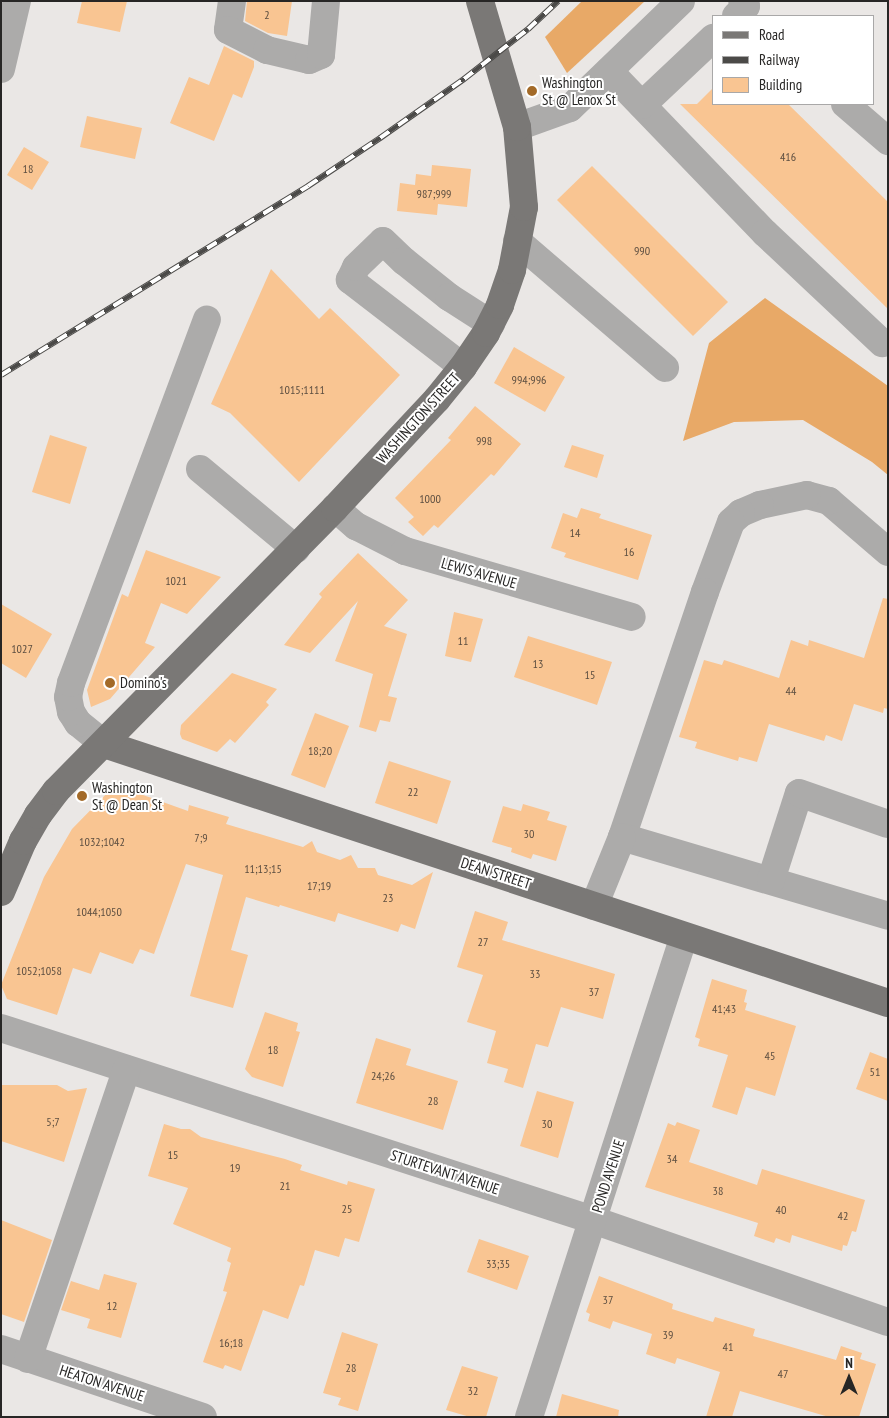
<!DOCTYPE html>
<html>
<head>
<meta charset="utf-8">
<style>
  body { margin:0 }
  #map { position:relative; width:889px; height:1418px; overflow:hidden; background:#eae7e5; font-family:"PT Sans Narrow",sans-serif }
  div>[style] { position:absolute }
  .forest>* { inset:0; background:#e8a967 }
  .building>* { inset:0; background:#f9c592 }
  .minor>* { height:28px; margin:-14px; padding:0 14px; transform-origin:14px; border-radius:14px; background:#acabaa }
  .major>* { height:28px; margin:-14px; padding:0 14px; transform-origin:14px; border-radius:14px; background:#7a7876 }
  .rail>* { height:5.5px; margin-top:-2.75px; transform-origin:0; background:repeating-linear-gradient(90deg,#fff 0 11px,#4b4a48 0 22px); box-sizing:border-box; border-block:1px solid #4b4a48 }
  .dots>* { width:14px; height:14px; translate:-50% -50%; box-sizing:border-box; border:2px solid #fff; border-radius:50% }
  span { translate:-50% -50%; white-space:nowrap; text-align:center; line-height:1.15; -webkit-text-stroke:4px #fff; paint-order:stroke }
  .number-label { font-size:12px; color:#5c4e40 }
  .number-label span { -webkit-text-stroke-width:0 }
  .poi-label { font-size:15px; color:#272625 }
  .left { translate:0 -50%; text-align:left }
  .street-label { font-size:15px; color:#272625 }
  .frame { position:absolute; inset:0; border:2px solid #272625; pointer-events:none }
  .legend { position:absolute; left:712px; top:15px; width:162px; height:90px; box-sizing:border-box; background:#fff; border:1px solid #a9a8a8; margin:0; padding:6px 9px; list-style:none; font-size:15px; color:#272625 }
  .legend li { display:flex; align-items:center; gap:10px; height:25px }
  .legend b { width:25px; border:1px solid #a9a8a8 }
  .north { position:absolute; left:824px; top:1353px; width:50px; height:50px; -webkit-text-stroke:4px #fff; paint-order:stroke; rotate:0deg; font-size:14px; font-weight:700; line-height:20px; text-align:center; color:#272625 }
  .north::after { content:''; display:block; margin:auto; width:18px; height:22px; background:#272625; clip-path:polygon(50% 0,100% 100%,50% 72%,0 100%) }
</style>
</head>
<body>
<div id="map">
  <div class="forest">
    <div style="clip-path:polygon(582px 1px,645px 1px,567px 73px,545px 37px)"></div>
    <div style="clip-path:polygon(765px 298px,888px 386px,888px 475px,872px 462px,803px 420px,734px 422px,683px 441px,709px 343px)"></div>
  </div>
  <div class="building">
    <div style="clip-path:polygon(82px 1px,127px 1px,120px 32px,77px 23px)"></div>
    <div style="clip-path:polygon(247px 1px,292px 1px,287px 36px,268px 33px,245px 21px)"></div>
    <div style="clip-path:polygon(224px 46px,254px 61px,254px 67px,242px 98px,233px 94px,214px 141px,170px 123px,189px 77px,209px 85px)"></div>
    <div style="clip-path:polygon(713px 88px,713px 104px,788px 104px,888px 202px,888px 309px,680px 104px,697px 104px)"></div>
    <div style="clip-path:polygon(87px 116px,142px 128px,135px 159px,80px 147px)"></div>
    <div style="clip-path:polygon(24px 147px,49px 162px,32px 190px,7px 175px)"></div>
    <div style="clip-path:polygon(432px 165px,471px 169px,467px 207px,438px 204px,437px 215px,397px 211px,400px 183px,415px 185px,416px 174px,431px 176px)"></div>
    <div style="clip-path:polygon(592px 166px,728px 302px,693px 336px,557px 200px)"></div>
    <div style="clip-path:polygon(271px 269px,319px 319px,330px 308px,400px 375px,299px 482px,230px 413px,211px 404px)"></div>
    <div style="clip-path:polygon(514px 347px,565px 377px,545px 412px,494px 383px)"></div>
    <div style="clip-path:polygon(475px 406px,521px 444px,494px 476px,491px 474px,438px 528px,434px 525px,423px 536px,408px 522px,414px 517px,395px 498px,451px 440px,448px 438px)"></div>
    <div style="clip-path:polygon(50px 435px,87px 447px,70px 504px,32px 492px)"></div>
    <div style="clip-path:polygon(572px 445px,604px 455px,597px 478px,564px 467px)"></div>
    <div style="clip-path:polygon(581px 508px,601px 514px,599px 518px,652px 535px,638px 580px,564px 557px,566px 553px,551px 548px,563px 513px,577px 518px)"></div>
    <div style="clip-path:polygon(146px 550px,221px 577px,187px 614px,161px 603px,145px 643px,155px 647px,110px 699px,91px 707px,87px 690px,122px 594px,128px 597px)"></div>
    <div style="clip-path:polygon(358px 553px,408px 600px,384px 626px,407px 634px,388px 696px,397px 698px,390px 722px,380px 720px,376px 732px,359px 727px,373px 674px,335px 661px,358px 601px,310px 653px,284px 645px,322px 597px,319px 594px)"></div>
    <div style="clip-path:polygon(883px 598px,888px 599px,888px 709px,884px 708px,883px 713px,854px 704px,842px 741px,826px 735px,824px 741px,769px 724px,757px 762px,739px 757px,738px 761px,695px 748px,697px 742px,679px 737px,704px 660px,722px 665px,724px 660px,779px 678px,791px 640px,808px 646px,809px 640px,864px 658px)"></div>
    <div style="clip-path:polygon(1px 604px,52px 634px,26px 678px,1px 663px)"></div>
    <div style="clip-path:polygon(454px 612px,483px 619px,471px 662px,445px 656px)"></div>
    <div style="clip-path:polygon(528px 636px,612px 662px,597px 705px,514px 677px)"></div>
    <div style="clip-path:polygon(232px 673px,277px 689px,266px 702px,269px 705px,235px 743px,230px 739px,217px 752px,182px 739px,180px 734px,181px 725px)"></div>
    <div style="clip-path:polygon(315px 713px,349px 726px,325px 788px,291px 775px)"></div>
    <div style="clip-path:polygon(389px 761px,451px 781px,437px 824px,375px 803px)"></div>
    <div style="clip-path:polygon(115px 785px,188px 811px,189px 805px,229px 817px,226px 824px,303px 847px,312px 841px,317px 852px,340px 860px,351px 855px,358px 868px,375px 868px,378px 875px,412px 885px,433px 872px,415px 929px,401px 924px,398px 932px,338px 913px,335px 922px,280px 905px,279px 907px,246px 897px,231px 950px,248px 955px,233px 1008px,190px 996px,223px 875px,186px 864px,154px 954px,140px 949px,133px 964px,100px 952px,91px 974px,73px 968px,57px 1015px,7px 999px,1px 985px,44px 877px,72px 829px)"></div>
    <div style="clip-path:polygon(523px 804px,550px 812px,547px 820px,567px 826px,556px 861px,533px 854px,531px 859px,511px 852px,512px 848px,492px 842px,503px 806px,521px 811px)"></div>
    <div style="clip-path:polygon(475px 911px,508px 922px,502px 940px,615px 974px,603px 1019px,561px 1007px,548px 1047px,536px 1044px,523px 1088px,504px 1082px,508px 1069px,487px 1063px,496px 1031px,467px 1022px,483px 975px,457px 967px)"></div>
    <div style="clip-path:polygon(712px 979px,747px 990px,744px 1002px,747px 1003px,745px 1010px,796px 1026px,775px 1096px,746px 1087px,737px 1115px,712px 1107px,728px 1055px,698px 1046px,700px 1039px,695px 1037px)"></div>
    <div style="clip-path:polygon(265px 1012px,298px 1023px,296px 1031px,300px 1032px,283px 1087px,252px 1077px,245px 1069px)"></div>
    <div style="clip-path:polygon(376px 1038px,411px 1049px,406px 1065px,458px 1081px,443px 1130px,356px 1103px)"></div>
    <div style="clip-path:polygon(870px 1052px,888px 1059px,888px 1101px,856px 1089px)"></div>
    <div style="clip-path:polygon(1px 1085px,57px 1085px,68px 1091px,87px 1088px,64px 1162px,1px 1141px)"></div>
    <div style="clip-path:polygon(537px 1091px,574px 1102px,558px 1158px,520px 1146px)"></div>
    <div style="clip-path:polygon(677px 1122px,700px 1130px,689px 1162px,757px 1185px,762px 1169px,865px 1200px,856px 1232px,852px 1231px,847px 1246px,843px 1245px,842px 1251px,792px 1235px,790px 1243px,776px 1238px,774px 1243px,754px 1236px,758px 1223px,645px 1187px,668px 1123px,675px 1126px)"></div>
    <div style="clip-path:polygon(164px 1124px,181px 1129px,190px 1129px,201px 1137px,285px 1159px,302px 1165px,300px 1170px,347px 1185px,348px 1181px,375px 1189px,359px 1242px,345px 1238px,339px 1257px,315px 1250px,304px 1286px,300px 1285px,288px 1319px,263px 1310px,241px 1371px,225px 1365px,223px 1369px,203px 1362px,227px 1292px,223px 1291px,231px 1263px,227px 1261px,231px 1248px,173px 1224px,188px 1188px,148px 1176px)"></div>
    <div style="clip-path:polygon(1px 1220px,52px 1240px,24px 1322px,1px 1314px)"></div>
    <div style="clip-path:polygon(479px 1239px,529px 1256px,517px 1290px,467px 1272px)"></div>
    <div style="clip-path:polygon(104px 1274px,137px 1283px,121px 1338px,87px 1328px,90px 1319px,61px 1310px,71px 1281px,99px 1290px)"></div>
    <div style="clip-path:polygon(599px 1276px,673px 1304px,672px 1309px,713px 1322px,715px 1317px,755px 1329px,753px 1336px,836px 1360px,841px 1346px,862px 1353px,860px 1359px,876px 1364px,859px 1417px,829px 1417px,740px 1391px,732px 1417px,706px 1417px,720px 1372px,677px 1358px,675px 1364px,646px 1354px,652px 1334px,613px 1321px,610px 1329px,588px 1321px,590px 1314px,586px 1312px)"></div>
    <div style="clip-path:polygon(342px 1332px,378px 1344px,358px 1411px,338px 1405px,341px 1398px,323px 1393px)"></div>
    <div style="clip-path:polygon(462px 1366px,498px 1377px,486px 1417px,470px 1417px,446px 1410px)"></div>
    <div style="clip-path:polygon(562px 1394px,619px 1410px,618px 1417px,556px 1417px)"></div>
  </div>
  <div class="minor">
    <div style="left:232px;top:1px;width:29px;rotate:98deg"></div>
    <div style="left:228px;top:30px;width:44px;rotate:27.1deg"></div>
    <div style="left:267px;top:50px;width:43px;rotate:13.4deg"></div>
    <div style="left:309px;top:60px;width:13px;rotate:-23deg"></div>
    <div style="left:321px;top:55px;width:54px;rotate:-84.7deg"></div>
    <div style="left:736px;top:16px;width:14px;rotate:-45deg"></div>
    <div style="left:746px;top:6px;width:6px;rotate:-129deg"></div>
    <div style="left:1px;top:69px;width:70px;rotate:-76.8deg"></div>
    <div style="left:609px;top:71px;width:225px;rotate:46.1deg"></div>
    <div style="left:765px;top:233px;width:161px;rotate:43.2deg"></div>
    <div style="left:845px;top:104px;width:57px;rotate:40.7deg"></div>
    <div style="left:642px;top:105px;width:98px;rotate:-43.3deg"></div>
    <div style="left:517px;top:127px;width:56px;rotate:-19.7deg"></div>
    <div style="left:570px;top:108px;width:154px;rotate:-43.9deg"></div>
    <div style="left:517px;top:241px;width:195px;rotate:40.6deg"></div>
    <div style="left:463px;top:367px;width:143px;rotate:-142.4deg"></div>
    <div style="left:350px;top:280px;width:14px;rotate:-65deg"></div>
    <div style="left:356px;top:267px;width:37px;rotate:-44deg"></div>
    <div style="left:383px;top:241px;width:29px;rotate:44deg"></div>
    <div style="left:404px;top:261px;width:58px;rotate:38.7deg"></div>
    <div style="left:449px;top:297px;width:50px;rotate:32.7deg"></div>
    <div style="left:200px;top:469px;width:125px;rotate:39.8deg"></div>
    <div style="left:335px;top:508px;width:28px;rotate:41deg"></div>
    <div style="left:356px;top:526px;width:55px;rotate:27deg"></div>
    <div style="left:405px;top:551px;width:236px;rotate:16.2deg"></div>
    <div style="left:888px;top:552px;width:78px;rotate:-139.2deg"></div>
    <div style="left:829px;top:501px;width:23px;rotate:-165deg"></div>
    <div style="left:807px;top:495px;width:48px;rotate:168deg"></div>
    <div style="left:760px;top:505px;width:21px;rotate:157deg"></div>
    <div style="left:741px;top:513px;width:13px;rotate:138deg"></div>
    <div style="left:731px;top:522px;width:75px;rotate:110.4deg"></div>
    <div style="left:705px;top:592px;width:259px;rotate:108.7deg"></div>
    <div style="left:622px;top:837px;width:277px;rotate:16.5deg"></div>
    <div style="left:104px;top:744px;width:33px;rotate:-141deg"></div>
    <div style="left:78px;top:723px;width:13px;rotate:-122deg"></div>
    <div style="left:71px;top:712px;width:15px;rotate:-101deg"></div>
    <div style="left:68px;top:697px;width:14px;rotate:-78deg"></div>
    <div style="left:71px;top:683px;width:388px;rotate:-69.5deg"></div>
    <div style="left:771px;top:880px;width:91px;rotate:-72.2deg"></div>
    <div style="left:799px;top:793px;width:94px;rotate:19.2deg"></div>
    <div style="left:594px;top:906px;width:74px;rotate:-67.9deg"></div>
    <div style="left:1px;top:1028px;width:622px;rotate:17.97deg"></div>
    <div style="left:593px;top:1220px;width:312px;rotate:19.1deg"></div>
    <div style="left:1px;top:1349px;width:213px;rotate:18.6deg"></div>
    <div style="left:28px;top:1359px;width:306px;rotate:-71.2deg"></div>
    <div style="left:529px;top:1417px;width:505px;rotate:-72.14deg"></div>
  </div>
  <div class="major">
    <div style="left:104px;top:744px;width:826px;rotate:18.28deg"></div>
    <div style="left:1px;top:892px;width:56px;rotate:-66.7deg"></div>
    <div style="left:23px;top:841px;width:30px;rotate:-60deg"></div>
    <div style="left:38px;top:815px;width:30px;rotate:-53deg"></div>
    <div style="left:56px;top:791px;width:397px;rotate:-45.4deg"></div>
    <div style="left:335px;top:508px;width:149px;rotate:-46.9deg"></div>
    <div style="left:437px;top:399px;width:41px;rotate:-50.9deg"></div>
    <div style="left:463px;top:367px;width:41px;rotate:-55.9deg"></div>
    <div style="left:486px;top:333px;width:31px;rotate:-63deg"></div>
    <div style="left:500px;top:305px;width:37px;rotate:-71deg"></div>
    <div style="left:512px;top:270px;width:64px;rotate:-79.2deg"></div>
    <div style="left:524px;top:207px;width:80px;rotate:-95deg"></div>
    <div style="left:517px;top:127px;width:131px;rotate:-106.4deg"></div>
  </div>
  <div class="rail">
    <div style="left:1px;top:375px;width:361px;rotate:-31.6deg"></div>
    <div style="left:308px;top:186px;width:87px;rotate:-33.7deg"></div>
    <div style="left:380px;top:138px;width:103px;rotate:-35.1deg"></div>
    <div style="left:464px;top:79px;width:81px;rotate:-38deg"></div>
    <div style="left:528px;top:29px;width:41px;rotate:-43deg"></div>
  </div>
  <div class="dots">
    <div style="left:532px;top:91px;background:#a36a28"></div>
    <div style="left:110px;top:683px;background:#a36a28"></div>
    <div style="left:82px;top:796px;background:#a36a28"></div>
  </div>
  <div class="number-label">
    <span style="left:267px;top:15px">2</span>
    <span style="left:788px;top:157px">416</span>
    <span style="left:28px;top:169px">18</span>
    <span style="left:434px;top:194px">987;999</span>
    <span style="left:642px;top:251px">990</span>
    <span style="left:529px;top:380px">994;996</span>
    <span style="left:302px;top:390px">1015;1111</span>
    <span style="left:484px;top:441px">998</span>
    <span style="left:430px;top:499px">1000</span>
    <span style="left:575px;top:533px">14</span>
    <span style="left:629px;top:552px">16</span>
    <span style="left:176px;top:581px">1021</span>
    <span style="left:463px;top:641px">11</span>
    <span style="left:22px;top:649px">1027</span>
    <span style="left:538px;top:664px">13</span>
    <span style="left:590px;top:675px">15</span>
    <span style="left:791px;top:691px">44</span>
    <span style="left:320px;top:751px">18;20</span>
    <span style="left:413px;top:792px">22</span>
    <span style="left:529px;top:834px">30</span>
    <span style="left:201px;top:838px">7;9</span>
    <span style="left:102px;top:842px">1032;1042</span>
    <span style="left:263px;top:869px">11;13;15</span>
    <span style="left:319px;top:886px">17;19</span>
    <span style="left:388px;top:898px">23</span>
    <span style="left:99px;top:912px">1044;1050</span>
    <span style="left:483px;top:942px">27</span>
    <span style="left:39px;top:971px">1052;1058</span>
    <span style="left:535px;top:974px">33</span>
    <span style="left:594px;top:992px">37</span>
    <span style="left:724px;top:1009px">41;43</span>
    <span style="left:273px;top:1050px">18</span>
    <span style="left:770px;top:1056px">45</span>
    <span style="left:875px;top:1072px">51</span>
    <span style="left:383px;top:1076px">24;26</span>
    <span style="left:433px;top:1101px">28</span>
    <span style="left:53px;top:1122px">5;7</span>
    <span style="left:547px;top:1124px">30</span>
    <span style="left:173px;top:1155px">15</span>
    <span style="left:672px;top:1159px">34</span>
    <span style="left:235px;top:1168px">19</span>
    <span style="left:285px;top:1186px">21</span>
    <span style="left:718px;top:1191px">38</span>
    <span style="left:347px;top:1209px">25</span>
    <span style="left:781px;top:1210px">40</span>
    <span style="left:843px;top:1216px">42</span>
    <span style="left:498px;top:1264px">33;35</span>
    <span style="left:608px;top:1300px">37</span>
    <span style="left:112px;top:1306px">12</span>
    <span style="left:668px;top:1335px">39</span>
    <span style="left:231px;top:1343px">16;18</span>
    <span style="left:728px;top:1347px">41</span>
    <span style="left:351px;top:1368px">28</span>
    <span style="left:783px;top:1374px">47</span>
    <span style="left:473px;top:1391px">32</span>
  </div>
  <div class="poi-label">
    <span class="left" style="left:542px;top:91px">Washington<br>St @ Lenox St</span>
    <span class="left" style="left:120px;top:683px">Domino's</span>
    <span class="left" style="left:92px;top:796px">Washington<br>St @ Dean St</span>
  </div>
  <div class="street-label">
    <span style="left:418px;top:418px;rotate:-48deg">WASHINGTON STREET</span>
    <span style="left:479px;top:573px;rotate:16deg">LEWIS AVENUE</span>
    <span style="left:496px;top:873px;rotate:18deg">DEAN STREET</span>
    <span style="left:445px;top:1172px;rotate:18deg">STURTEVANT AVENUE</span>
    <span style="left:608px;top:1176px;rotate:-72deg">POND AVENUE</span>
    <span style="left:102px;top:1383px;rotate:18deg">HEATON AVENUE</span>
  </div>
  <div class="frame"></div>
  <ul class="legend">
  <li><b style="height:6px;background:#7a7876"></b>Road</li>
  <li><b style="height:6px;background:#4b4a48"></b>Railway</li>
  <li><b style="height:14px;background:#f9c592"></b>Building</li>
  </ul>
  <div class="north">N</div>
</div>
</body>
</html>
